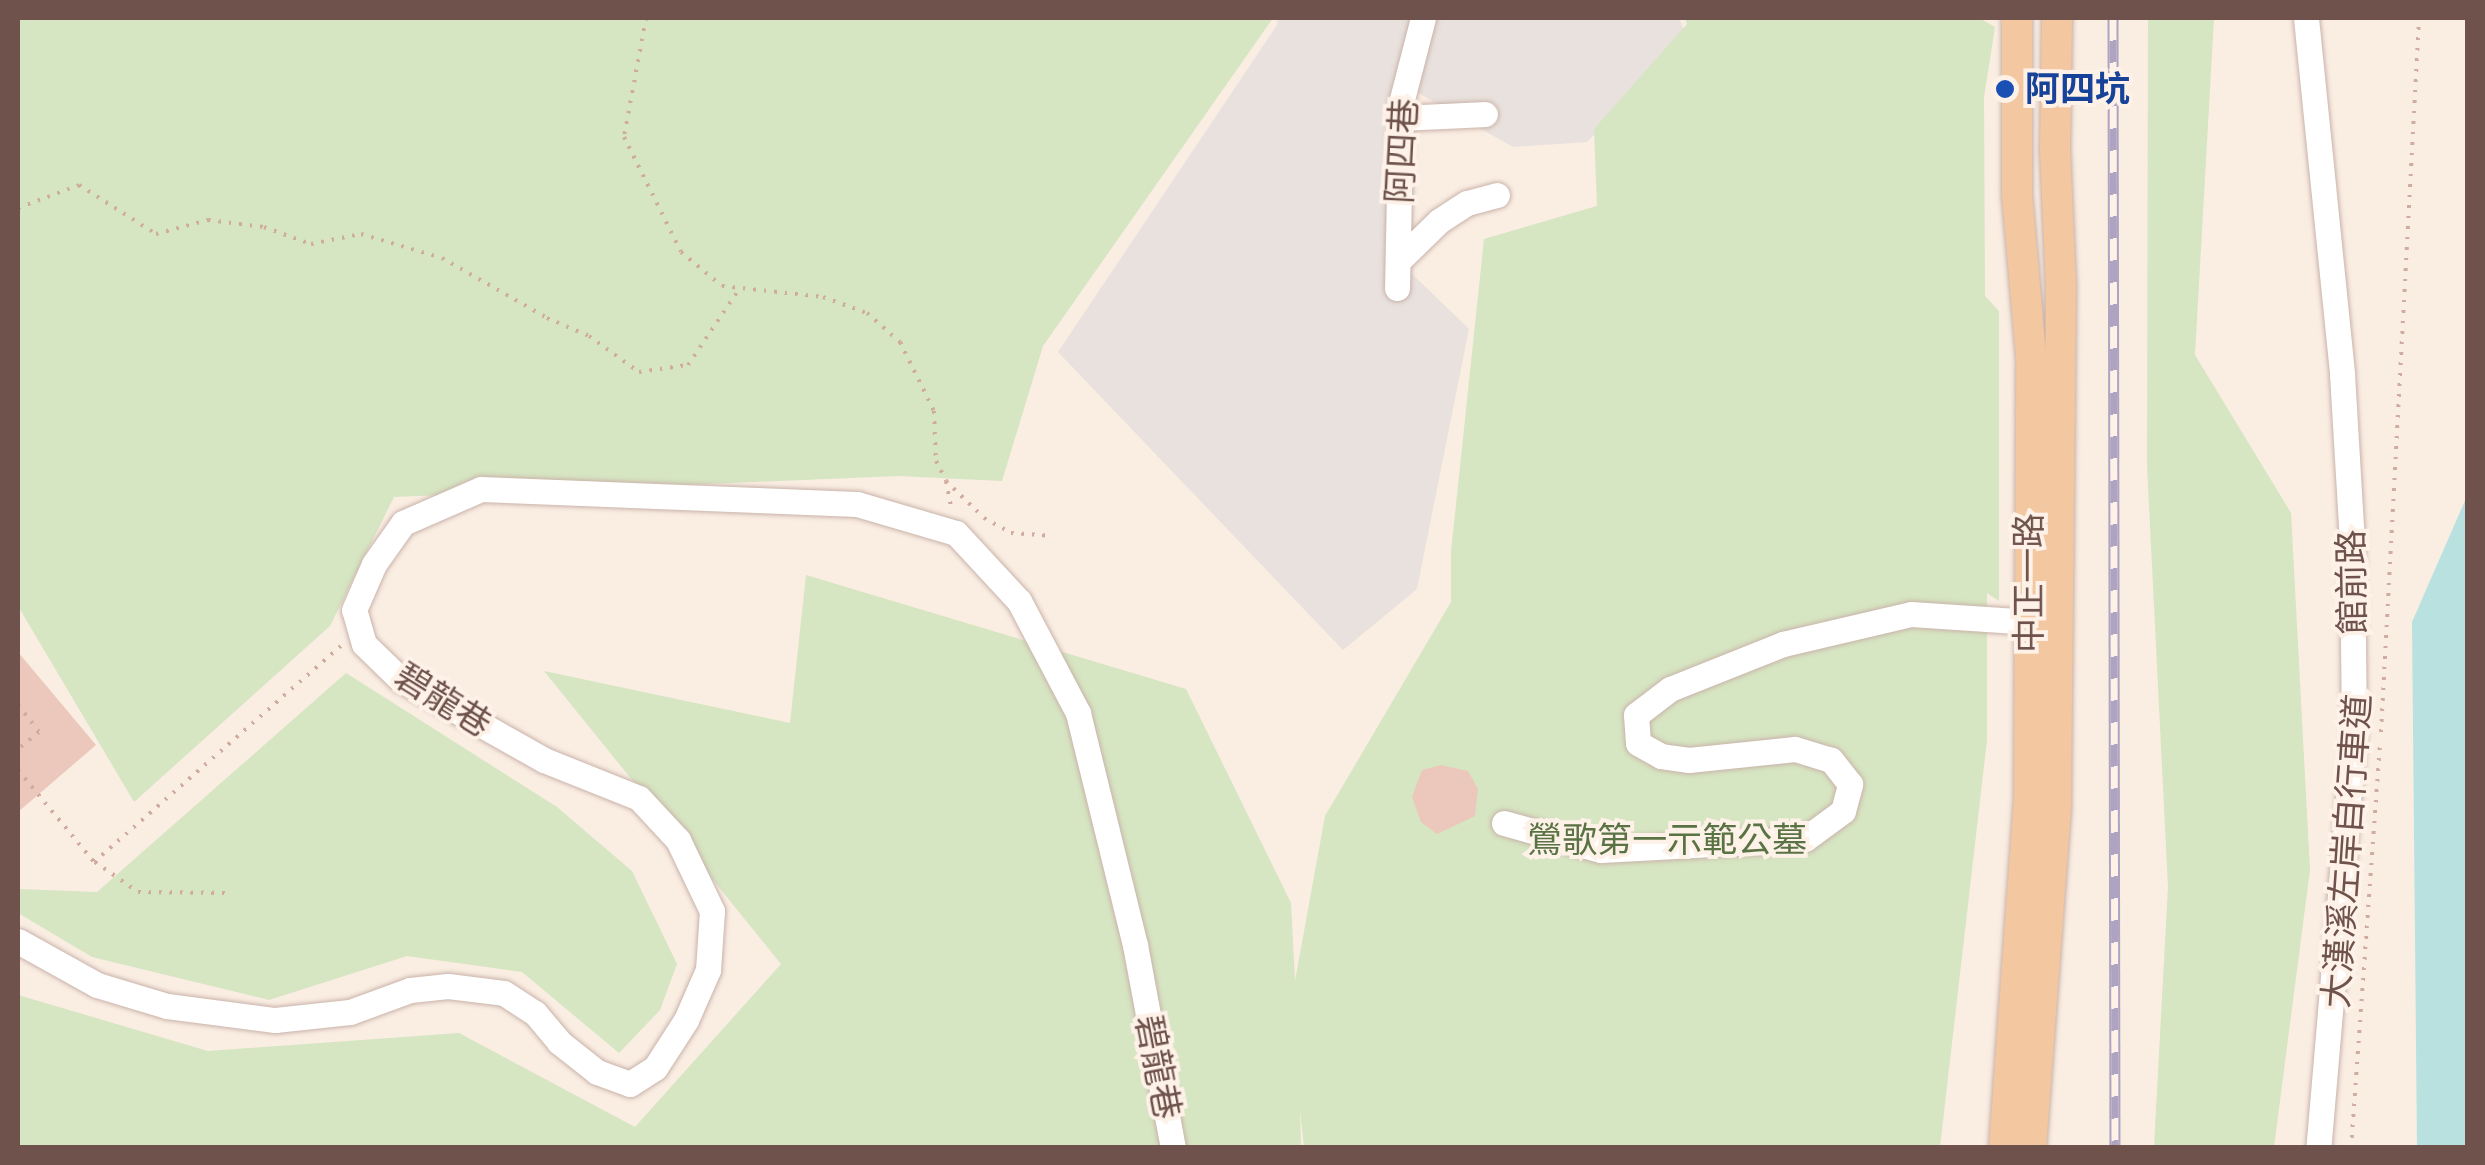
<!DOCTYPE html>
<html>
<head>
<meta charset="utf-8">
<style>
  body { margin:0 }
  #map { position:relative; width:2485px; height:1165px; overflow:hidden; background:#faede2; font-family:Jost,"Noto Sans TC",sans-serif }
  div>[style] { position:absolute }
  .industrial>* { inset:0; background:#e9e1dd }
  .green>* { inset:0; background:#d6e5c2 }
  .water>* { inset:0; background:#b9e1e0 }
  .building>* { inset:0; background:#ecc8bc }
  .path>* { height:4px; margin-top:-2px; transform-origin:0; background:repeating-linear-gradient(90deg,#d0aba0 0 2.5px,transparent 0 10.5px) }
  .roads { filter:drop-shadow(0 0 2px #c9b3aa) drop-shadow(0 0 2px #c9b3aa) }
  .minor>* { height:25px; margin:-12.5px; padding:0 12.5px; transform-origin:12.5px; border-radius:12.5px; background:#fff }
  .major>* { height:30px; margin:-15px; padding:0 15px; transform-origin:15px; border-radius:15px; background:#f3c7a0 }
  .rail>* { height:11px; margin-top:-5.5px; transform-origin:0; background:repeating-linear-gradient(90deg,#fdf1e8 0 22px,#aea3c1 0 44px); box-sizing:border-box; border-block:2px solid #aea3c1 }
  .dots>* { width:28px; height:28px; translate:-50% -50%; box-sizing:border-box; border:5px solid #fdf1e8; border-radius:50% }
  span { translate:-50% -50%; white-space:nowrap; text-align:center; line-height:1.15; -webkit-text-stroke:8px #fdf1e8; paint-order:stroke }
  .transit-label { font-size:35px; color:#164399; font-weight:700 }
  .left { translate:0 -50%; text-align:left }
  .street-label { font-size:35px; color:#6e524b }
  .park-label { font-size:35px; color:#5a7344 }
  .frame { position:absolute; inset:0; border:20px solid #6e524b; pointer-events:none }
</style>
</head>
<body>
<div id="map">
  <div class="industrial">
    <div style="clip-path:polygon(1278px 18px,1679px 18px,1687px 38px,1587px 142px,1513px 147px,1415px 91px,1412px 274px,1469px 329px,1417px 589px,1343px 650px,1058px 352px,1277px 25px)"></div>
  </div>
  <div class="green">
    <div style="clip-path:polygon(18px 18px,1273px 18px,1043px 346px,1002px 481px,898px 476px,394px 497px,330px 626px,134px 802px,18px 606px)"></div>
    <div style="clip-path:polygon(1685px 18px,1979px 18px,1995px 27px,1984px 97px,1985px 296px,1999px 311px,1999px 601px,1987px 593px,1987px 740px,1940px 1147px,1304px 1147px,1300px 1110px,1301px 1148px,18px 1147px,18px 995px,208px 1051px,459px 1033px,635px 1127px,781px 964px,544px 671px,790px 723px,806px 575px,1186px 689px,1291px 903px,1295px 981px,1325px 816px,1451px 602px,1451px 552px,1484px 239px,1597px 206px,1594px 129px,1687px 24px)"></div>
    <div style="clip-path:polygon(2148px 18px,2214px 18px,2195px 355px,2291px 513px,2310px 870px,2274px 1147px,2154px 1147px,2168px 887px,2147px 465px)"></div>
    <div style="clip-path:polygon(346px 673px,557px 807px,632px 871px,677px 964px,660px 1010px,619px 1053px,522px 972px,407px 956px,269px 1000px,92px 957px,18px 913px,18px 889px,97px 892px)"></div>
  </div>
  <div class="water">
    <div style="clip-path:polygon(2467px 496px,2467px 1147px,2417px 1147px,2412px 622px)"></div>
  </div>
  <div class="building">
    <div style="clip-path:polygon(18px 652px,96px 745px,18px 812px)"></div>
    <div style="clip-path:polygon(1441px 765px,1468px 771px,1478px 789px,1475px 816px,1437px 834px,1421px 822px,1412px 797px,1422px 770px)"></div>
  </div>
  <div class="path">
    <div style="left:646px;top:18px;width:121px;rotate:100.5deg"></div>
    <div style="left:624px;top:137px;width:128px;rotate:63.6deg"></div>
    <div style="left:681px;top:252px;width:53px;rotate:39.7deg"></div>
    <div style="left:722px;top:286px;width:102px;rotate:6.2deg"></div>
    <div style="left:823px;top:297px;width:47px;rotate:20deg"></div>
    <div style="left:867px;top:313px;width:44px;rotate:41.3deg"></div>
    <div style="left:900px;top:342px;width:77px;rotate:63.8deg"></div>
    <div style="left:934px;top:411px;width:50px;rotate:87.7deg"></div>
    <div style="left:936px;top:461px;width:22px;rotate:63deg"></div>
    <div style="left:946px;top:481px;width:25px;rotate:79deg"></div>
    <div style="left:18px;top:208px;width:65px;rotate:-20.7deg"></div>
    <div style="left:79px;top:185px;width:91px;rotate:32.5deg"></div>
    <div style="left:156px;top:234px;width:54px;rotate:-15.1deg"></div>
    <div style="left:208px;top:220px;width:56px;rotate:7.1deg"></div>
    <div style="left:264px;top:227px;width:50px;rotate:19.9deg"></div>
    <div style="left:311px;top:244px;width:51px;rotate:-11.3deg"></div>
    <div style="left:361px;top:234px;width:84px;rotate:16.5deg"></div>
    <div style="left:442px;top:258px;width:121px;rotate:29.7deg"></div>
    <div style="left:547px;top:318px;width:46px;rotate:23.2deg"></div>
    <div style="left:589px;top:336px;width:62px;rotate:35.8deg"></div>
    <div style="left:639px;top:372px;width:49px;rotate:-8.1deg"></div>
    <div style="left:688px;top:365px;width:93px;rotate:-56deg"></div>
    <div style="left:946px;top:481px;width:53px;rotate:44.2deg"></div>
    <div style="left:984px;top:518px;width:31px;rotate:29deg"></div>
    <div style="left:1011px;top:533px;width:39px;rotate:4deg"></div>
    <div style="left:18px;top:705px;width:34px;rotate:52deg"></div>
    <div style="left:39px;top:732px;width:27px;rotate:141deg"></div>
    <div style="left:2381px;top:732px;width:715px;rotate:-86.95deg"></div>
    <div style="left:18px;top:770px;width:119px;rotate:50.4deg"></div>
    <div style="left:94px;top:862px;width:328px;rotate:-41.2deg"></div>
    <div style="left:95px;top:862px;width:52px;rotate:34.9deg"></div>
    <div style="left:138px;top:892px;width:88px;rotate:0.7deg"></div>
    <div style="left:2351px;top:1148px;width:408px;rotate:-85.9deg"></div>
  </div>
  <div class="roads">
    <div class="minor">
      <div style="left:2306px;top:18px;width:358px;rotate:84.2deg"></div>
      <div style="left:2342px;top:374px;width:170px;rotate:86.6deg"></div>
      <div style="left:2352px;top:544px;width:188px;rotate:89.4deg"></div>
      <div style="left:2354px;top:732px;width:418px;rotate:94.9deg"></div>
      <div style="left:1401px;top:118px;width:84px;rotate:-2.7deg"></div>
      <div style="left:1398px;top:261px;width:57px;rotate:-44.3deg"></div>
      <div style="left:1439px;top:221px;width:33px;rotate:-33deg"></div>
      <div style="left:1467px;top:203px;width:31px;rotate:-15deg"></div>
      <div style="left:1397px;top:288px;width:185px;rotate:-88.8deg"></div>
      <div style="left:1401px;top:103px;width:88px;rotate:-75.5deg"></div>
      <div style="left:1504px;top:823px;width:101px;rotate:15.6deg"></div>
      <div style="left:1601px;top:850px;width:204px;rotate:-3.1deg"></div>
      <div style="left:1805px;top:839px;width:47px;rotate:-36.4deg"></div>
      <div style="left:1843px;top:811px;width:28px;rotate:-75deg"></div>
      <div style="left:1850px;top:784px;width:31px;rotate:-128deg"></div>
      <div style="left:1831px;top:760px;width:38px;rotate:-163deg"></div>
      <div style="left:1795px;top:749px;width:107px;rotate:174.1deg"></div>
      <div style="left:1689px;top:760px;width:28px;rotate:-172deg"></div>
      <div style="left:1661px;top:756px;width:26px;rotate:-151deg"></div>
      <div style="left:1638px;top:743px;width:28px;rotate:-94deg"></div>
      <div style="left:1636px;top:715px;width:43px;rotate:-37.4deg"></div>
      <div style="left:1670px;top:689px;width:122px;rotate:-21.7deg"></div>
      <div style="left:1783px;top:644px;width:131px;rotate:-13.2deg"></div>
      <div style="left:1911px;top:614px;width:136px;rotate:3.8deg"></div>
      <div style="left:18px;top:941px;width:90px;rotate:29.1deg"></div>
      <div style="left:97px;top:985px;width:73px;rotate:16.7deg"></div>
      <div style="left:167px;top:1006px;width:109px;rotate:7.4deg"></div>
      <div style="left:275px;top:1020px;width:75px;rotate:-6.1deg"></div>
      <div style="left:350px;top:1012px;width:64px;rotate:-20.1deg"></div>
      <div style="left:410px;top:990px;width:38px;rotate:-6deg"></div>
      <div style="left:448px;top:986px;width:56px;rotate:7.1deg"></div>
      <div style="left:504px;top:993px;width:37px;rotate:33deg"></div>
      <div style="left:535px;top:1013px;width:38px;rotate:50deg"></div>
      <div style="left:559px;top:1042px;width:48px;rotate:38.3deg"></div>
      <div style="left:597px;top:1072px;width:35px;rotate:20deg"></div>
      <div style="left:630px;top:1084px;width:30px;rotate:-33deg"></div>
      <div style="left:655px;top:1068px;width:57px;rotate:-57.1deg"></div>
      <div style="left:686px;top:1020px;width:55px;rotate:-66.3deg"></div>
      <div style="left:708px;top:970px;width:59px;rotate:-86.1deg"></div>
      <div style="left:712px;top:911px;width:79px;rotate:-115.6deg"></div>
      <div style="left:678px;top:840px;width:57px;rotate:-132.9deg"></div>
      <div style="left:639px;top:798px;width:102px;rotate:-158.2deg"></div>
      <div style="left:544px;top:760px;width:165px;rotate:-150.6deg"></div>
      <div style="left:400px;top:679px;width:50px;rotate:-135.8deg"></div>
      <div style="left:364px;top:644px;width:35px;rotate:-106deg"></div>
      <div style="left:354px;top:610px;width:50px;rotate:-66.5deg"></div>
      <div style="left:374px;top:564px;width:50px;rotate:-54.7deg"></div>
      <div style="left:403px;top:523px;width:85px;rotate:-23.6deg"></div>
      <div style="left:481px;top:489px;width:376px;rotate:2.3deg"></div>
      <div style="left:857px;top:504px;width:103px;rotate:16.3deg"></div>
      <div style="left:956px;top:533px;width:93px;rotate:47.2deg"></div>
      <div style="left:1019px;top:601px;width:127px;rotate:62.2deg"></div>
      <div style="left:1078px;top:713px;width:239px;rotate:76.2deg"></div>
      <div style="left:1135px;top:945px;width:207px;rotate:79.4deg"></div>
    </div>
    <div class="major">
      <div style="left:2004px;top:1148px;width:351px;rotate:-85.9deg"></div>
      <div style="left:2029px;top:798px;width:443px;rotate:-89.7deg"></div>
      <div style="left:2031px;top:355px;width:162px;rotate:-95deg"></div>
      <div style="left:2017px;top:194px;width:176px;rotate:-90deg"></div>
      <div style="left:2031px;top:1148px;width:344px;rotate:-85.8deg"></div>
      <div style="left:2056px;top:805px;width:518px;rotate:-89.45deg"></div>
      <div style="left:2061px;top:287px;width:137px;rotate:-92.5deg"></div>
      <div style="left:2055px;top:150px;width:132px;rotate:-89.1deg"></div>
    </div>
  </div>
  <div class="rail">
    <div style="left:2113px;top:18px;width:1130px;rotate:89.9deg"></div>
  </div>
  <div class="dots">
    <div style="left:2005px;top:89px;background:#1a4fb4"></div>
  </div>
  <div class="transit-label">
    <span class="left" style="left:2025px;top:89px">阿四坑</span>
  </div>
  <div class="street-label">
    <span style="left:1402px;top:151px;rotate:-87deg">阿四巷</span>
    <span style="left:2352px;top:582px;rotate:-91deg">館前路</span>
    <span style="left:2029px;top:583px;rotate:-90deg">中正一路</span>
    <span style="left:443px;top:700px;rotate:32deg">碧龍巷</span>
    <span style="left:2347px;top:851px;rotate:-86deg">大漢溪左岸自行車道</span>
    <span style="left:1158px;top:1067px;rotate:79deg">碧龍巷</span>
  </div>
  <div class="park-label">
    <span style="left:1667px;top:840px">鶯歌第一示範公墓</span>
  </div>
  <div class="frame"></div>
</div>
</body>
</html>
